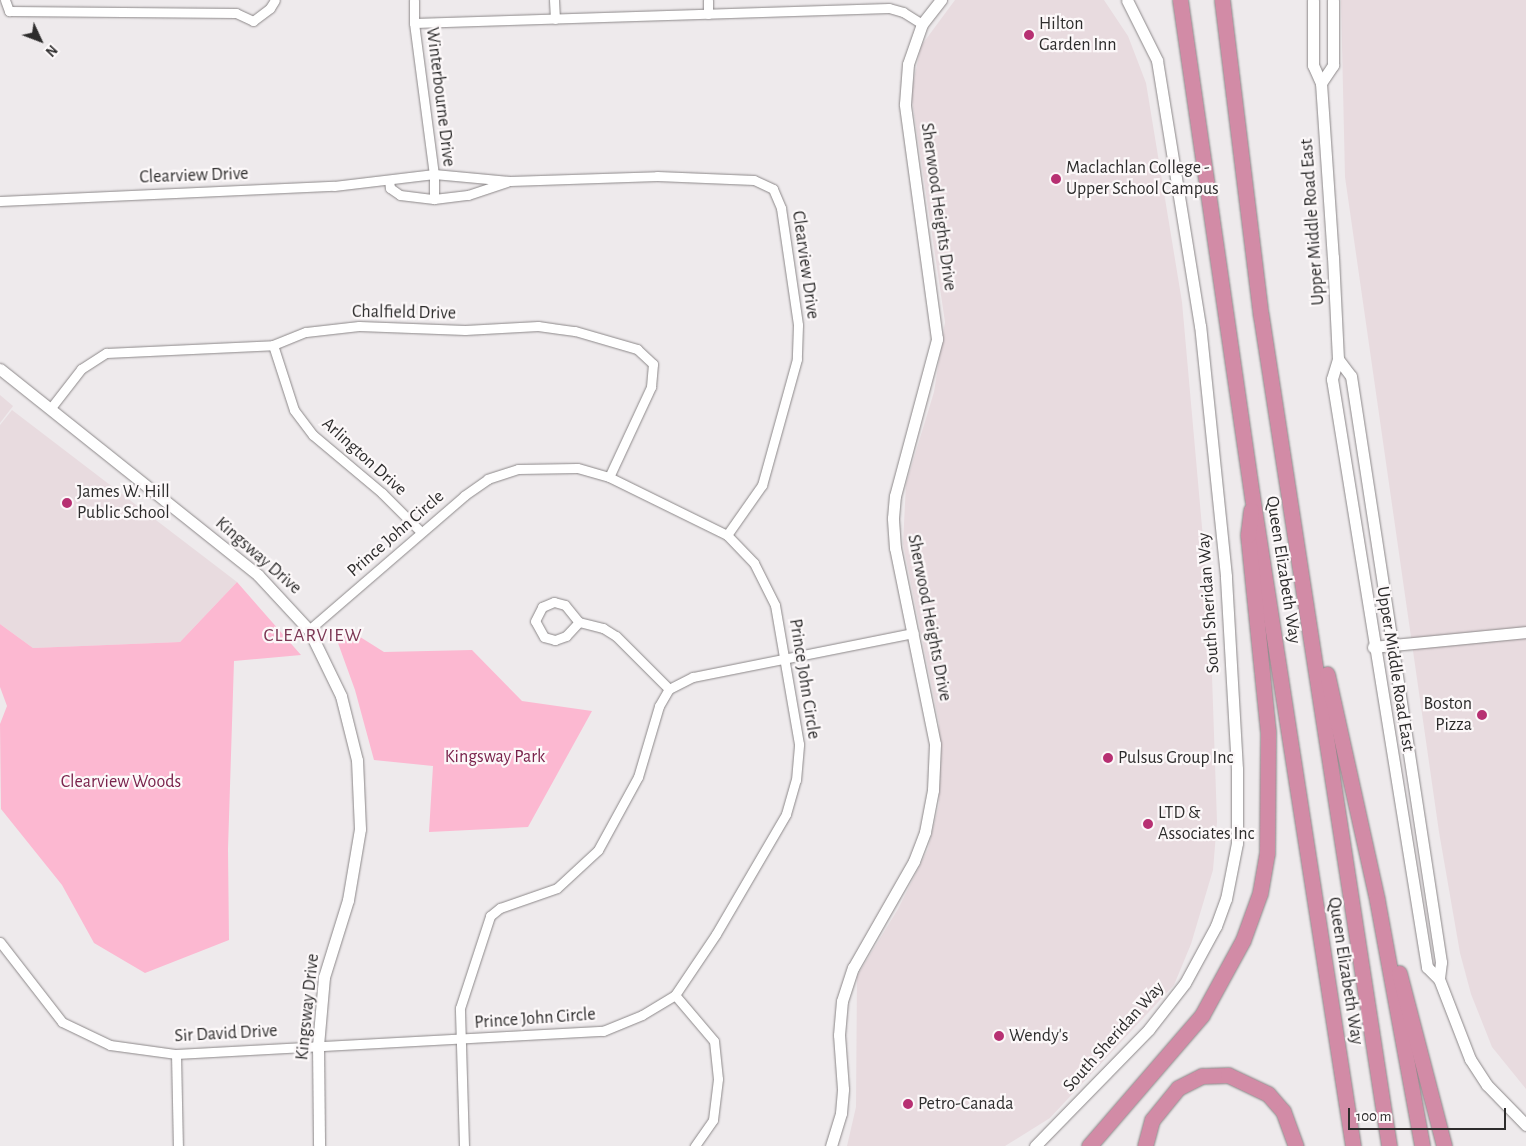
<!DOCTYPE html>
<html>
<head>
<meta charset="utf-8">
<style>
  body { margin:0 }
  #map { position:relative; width:1526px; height:1146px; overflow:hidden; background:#eeeaec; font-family:"Alegreya Sans",sans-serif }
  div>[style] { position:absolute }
  .built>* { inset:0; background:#e8dbdf }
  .green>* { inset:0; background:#fcb8d1 }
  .roads { filter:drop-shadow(0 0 1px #8c8889) drop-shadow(0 0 1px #8c8889) }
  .street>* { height:9px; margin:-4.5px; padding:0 4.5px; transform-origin:4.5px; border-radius:4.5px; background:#fff }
  .secondary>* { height:11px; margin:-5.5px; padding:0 5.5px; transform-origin:5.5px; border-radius:5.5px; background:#fff }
  .highway>* { height:15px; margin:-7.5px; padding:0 7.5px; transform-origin:7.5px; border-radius:7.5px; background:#d28ba6 }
  .dots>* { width:14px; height:14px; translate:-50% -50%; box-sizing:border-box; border:2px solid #fcf8f9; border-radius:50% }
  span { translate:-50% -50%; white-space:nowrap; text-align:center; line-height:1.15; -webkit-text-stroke:4.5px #fcf8f9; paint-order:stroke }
  .poi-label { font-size:18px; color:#2d2c2c }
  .left { translate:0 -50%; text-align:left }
  .right { translate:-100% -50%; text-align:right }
  .street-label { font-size:18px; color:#2d2c2c }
  .park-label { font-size:18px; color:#7a234c }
  .neighbourhood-label { font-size:19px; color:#7b3754; letter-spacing:1px }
  .north { position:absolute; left:15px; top:15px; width:50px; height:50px; -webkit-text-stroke:4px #fcf8f9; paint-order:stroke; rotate:133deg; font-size:14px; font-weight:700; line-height:20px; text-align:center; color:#2d2c2c }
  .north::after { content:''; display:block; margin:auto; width:18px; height:22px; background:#2d2c2c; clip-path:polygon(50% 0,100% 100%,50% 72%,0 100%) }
  .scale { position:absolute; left:1348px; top:1108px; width:158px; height:22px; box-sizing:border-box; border:2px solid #2d2c2c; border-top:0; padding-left:6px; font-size:15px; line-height:18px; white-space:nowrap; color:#2d2c2c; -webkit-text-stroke:4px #fcf8f9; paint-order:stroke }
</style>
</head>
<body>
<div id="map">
  <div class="built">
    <div style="clip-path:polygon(955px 0,1104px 0,1128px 36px,1146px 83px,1182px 302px,1210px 617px,1217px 822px,1213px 870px,1191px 944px,1174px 985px,1050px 1118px,1005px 1146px,847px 1146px,856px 1107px,857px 976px,898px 909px,928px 849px,939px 804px,939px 723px,903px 544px,906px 484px,934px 392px,945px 322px,911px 93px,921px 46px)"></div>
    <div style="clip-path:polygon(1341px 0,1526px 0,1526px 1089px,1492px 1047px,1471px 994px,1460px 953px,1439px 832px,1345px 177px)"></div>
    <div style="clip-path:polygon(0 395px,13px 406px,0 423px)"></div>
    <div style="clip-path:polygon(12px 410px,237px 582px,180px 642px,33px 648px,0 624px,0 425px)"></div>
  </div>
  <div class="green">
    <div style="clip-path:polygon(237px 582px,301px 655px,234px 661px,228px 849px,229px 940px,145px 973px,94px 943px,62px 885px,1px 809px,0 724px,7px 706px,0 687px,0 624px,33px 648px,180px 642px)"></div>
    <div style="clip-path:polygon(349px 630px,384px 652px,472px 650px,522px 701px,592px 711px,528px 827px,429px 832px,433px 766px,374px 760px,355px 690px,338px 643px)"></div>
  </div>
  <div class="roads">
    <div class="street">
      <div style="left:5px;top:0;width:12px;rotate:70deg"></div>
      <div style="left:9px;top:11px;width:227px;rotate:0.5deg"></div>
      <div style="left:236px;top:13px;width:19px;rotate:25deg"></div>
      <div style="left:253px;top:21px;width:21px;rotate:-37deg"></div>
      <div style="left:270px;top:8px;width:9px;rotate:-58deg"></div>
      <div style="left:414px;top:0;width:23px;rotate:90deg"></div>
      <div style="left:414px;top:23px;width:152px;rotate:82.5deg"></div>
      <div style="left:434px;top:174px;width:25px;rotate:90deg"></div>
      <div style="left:554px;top:0;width:19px;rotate:87deg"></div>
      <div style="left:708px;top:14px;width:14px;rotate:-90deg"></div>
      <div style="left:414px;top:23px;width:475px;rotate:-1.8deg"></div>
      <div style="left:889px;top:8px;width:15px;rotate:16deg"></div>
      <div style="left:903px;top:12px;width:22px;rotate:32deg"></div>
      <div style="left:389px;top:180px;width:8px;rotate:83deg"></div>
      <div style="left:390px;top:188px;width:12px;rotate:35deg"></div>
      <div style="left:400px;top:195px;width:34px;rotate:7deg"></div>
      <div style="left:434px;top:199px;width:34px;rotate:-7deg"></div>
      <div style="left:468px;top:195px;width:41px;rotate:-18.4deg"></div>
      <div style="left:0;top:201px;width:334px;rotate:-2.6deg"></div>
      <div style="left:334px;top:186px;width:101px;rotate:-6.8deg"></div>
      <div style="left:434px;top:174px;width:76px;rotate:5.3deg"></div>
      <div style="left:510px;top:181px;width:147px;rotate:-1.9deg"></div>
      <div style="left:657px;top:176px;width:97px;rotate:2.4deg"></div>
      <div style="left:754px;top:180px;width:21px;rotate:25deg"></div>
      <div style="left:773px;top:189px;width:21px;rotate:67deg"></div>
      <div style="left:781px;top:208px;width:118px;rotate:81.7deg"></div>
      <div style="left:798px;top:325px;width:34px;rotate:92deg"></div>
      <div style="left:797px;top:359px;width:131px;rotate:105.5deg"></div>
      <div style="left:762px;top:485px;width:61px;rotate:125deg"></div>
      <div style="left:273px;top:345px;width:68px;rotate:72.1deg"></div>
      <div style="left:294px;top:410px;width:31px;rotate:53deg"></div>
      <div style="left:313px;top:435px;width:90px;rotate:40deg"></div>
      <div style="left:382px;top:493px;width:55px;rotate:45deg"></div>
      <div style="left:50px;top:409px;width:51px;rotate:-52.2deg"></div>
      <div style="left:81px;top:369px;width:30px;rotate:-33deg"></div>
      <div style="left:106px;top:353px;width:167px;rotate:-2.7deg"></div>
      <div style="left:273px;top:345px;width:35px;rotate:-22deg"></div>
      <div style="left:306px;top:332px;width:53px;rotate:-6.5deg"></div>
      <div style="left:359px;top:326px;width:106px;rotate:2.2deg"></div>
      <div style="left:465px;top:330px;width:73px;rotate:-3.1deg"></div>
      <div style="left:538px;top:326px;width:37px;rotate:8deg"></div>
      <div style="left:575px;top:331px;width:65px;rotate:16.2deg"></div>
      <div style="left:637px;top:349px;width:22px;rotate:43deg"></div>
      <div style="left:653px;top:364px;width:23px;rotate:95deg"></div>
      <div style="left:651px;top:387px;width:99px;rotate:115deg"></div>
      <div style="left:554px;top:602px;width:11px;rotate:15deg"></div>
      <div style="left:565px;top:605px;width:22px;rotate:51deg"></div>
      <div style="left:579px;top:622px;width:19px;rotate:133deg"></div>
      <div style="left:566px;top:636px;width:12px;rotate:160deg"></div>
      <div style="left:555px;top:640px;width:11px;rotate:-165deg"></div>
      <div style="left:544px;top:637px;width:18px;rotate:-119deg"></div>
      <div style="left:535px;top:621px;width:16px;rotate:-63deg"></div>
      <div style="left:542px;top:607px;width:13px;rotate:-23deg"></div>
      <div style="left:579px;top:622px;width:25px;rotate:14deg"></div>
      <div style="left:603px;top:628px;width:15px;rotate:32deg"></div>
      <div style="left:616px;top:636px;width:75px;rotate:45deg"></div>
      <div style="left:0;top:942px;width:101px;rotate:52.2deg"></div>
      <div style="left:62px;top:1022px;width:53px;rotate:25.6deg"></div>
      <div style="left:110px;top:1045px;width:67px;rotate:7.8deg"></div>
      <div style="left:176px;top:1054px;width:428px;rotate:-3.1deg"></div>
      <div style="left:603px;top:1031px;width:42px;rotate:-22.3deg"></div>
      <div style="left:642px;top:1015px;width:39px;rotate:-31deg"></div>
      <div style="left:675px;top:995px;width:73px;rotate:-56.1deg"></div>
      <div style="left:716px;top:934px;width:139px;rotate:-59.7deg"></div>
      <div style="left:786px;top:814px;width:35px;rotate:-74deg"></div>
      <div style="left:796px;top:780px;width:36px;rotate:-85deg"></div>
      <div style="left:799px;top:744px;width:141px;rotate:-99.8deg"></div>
      <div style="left:775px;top:605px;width:47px;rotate:-116.6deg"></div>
      <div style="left:754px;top:563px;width:39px;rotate:-134deg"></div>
      <div style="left:727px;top:535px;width:131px;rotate:-153.8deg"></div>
      <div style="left:609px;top:477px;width:33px;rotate:-164deg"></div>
      <div style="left:577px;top:468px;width:59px;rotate:179deg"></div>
      <div style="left:518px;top:469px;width:32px;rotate:162deg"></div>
      <div style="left:488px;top:479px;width:29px;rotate:145deg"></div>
      <div style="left:464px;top:496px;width:205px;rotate:139.2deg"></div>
      <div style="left:675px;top:995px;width:60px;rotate:49.7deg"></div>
      <div style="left:714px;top:1041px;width:38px;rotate:84deg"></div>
      <div style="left:718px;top:1079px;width:41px;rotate:97deg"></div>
      <div style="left:713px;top:1120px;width:32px;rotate:125deg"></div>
      <div style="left:176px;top:1054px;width:92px;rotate:88.8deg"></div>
      <div style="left:464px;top:1146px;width:138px;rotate:-91.7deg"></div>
      <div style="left:460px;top:1008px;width:97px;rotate:-71.9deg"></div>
      <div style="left:490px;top:916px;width:13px;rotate:-39deg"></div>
      <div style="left:500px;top:908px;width:60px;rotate:-19.3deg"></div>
      <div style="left:557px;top:888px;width:56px;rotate:-42.8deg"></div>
      <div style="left:598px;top:850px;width:83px;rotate:-61.3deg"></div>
      <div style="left:638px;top:777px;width:74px;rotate:-73.5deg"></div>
      <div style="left:659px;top:706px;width:20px;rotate:-60deg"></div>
      <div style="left:669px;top:689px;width:27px;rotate:-27deg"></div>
      <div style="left:693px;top:677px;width:225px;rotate:-11.3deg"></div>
    </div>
    <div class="secondary">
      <div style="left:1313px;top:0;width:65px;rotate:90deg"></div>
      <div style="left:1313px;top:65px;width:20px;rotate:66deg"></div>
      <div style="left:1321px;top:83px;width:174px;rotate:86.1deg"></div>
      <div style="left:1333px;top:257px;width:102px;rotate:87.2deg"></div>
      <div style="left:1338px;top:359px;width:21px;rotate:107deg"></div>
      <div style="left:1332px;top:379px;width:596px;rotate:80.82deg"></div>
      <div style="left:1427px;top:967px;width:17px;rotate:45deg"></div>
      <div style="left:1439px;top:979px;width:86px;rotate:68.8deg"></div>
      <div style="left:1470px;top:1059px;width:31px;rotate:57deg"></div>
      <div style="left:1487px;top:1085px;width:56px;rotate:45.7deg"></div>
      <div style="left:1321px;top:83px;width:22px;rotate:-56deg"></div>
      <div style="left:1333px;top:65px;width:65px;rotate:-90deg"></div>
      <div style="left:1338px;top:359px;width:21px;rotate:53deg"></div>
      <div style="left:1351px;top:376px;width:593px;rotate:81.27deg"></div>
      <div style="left:1441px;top:962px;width:17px;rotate:97deg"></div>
      <div style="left:0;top:369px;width:330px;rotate:38.6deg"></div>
      <div style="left:258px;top:575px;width:75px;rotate:47.2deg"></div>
      <div style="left:309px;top:630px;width:73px;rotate:64.1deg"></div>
      <div style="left:341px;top:696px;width:66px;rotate:76deg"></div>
      <div style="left:357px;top:760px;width:69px;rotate:87.5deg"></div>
      <div style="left:360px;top:829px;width:72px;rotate:99.6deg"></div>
      <div style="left:348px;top:900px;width:81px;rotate:107.3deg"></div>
      <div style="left:324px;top:977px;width:68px;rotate:95deg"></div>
      <div style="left:318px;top:1045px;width:101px;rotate:89.4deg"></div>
      <div style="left:1373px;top:647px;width:154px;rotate:-5.6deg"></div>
      <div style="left:831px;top:1146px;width:34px;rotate:-73deg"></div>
      <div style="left:841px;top:1113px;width:24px;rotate:-85deg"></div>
      <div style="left:843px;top:1089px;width:54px;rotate:-94.2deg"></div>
      <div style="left:839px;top:1035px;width:34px;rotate:-85deg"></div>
      <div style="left:842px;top:1001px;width:35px;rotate:-72deg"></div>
      <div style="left:853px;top:968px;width:123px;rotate:-60.3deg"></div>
      <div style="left:914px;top:861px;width:31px;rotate:-69deg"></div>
      <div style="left:925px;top:832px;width:43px;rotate:-79.2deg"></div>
      <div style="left:933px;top:790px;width:46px;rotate:-87.5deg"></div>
      <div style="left:935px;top:744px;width:200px;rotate:-101.5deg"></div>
      <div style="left:895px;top:548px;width:30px;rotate:-94deg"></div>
      <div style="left:893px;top:518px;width:22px;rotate:-85deg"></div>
      <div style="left:895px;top:496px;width:163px;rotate:-75deg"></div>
      <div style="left:937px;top:339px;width:237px;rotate:-97.8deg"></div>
      <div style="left:905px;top:104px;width:40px;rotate:-85.7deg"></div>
      <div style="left:908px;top:64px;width:42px;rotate:-70.7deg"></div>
      <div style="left:922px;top:24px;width:31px;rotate:-52deg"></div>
      <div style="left:1035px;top:1146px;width:163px;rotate:-45.7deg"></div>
      <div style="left:1149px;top:1029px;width:58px;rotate:-52deg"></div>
      <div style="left:1185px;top:983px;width:65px;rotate:-61.5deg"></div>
      <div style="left:1216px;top:926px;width:29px;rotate:-70deg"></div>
      <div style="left:1226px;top:899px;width:57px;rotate:-78.9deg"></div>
      <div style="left:1237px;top:843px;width:74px;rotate:-90deg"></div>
      <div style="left:1237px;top:769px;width:193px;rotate:-93.3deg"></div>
      <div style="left:1226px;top:576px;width:251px;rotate:-95.9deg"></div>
      <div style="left:1200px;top:326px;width:269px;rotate:-99.2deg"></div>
      <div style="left:1157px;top:60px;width:67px;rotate:-116.6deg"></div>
    </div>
    <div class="highway">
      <div style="left:1180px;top:0;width:501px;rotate:81.74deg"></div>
      <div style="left:1252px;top:496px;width:658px;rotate:81.17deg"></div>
      <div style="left:1222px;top:0;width:318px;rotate:83deg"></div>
      <div style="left:1261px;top:316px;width:840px;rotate:81.23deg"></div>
      <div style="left:1327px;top:674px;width:231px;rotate:77.5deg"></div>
      <div style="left:1377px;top:900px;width:250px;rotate:79.6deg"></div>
      <div style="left:1399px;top:973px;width:179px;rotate:75.4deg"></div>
      <div style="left:1089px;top:1146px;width:173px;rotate:-49.2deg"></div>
      <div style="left:1202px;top:1015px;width:85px;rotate:-61.3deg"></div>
      <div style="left:1243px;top:940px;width:50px;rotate:-70.1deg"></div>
      <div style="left:1260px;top:893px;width:41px;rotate:-80.1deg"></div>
      <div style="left:1267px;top:853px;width:121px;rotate:-89.5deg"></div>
      <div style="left:1268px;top:732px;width:198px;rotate:-95.8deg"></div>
      <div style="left:1248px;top:535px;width:25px;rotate:-83deg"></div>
      <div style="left:1145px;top:1146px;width:27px;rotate:-75deg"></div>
      <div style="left:1152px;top:1120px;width:41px;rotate:-50.9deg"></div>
      <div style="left:1178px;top:1088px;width:27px;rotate:-27deg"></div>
      <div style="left:1202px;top:1076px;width:26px;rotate:-2deg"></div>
      <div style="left:1228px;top:1075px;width:44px;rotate:25.4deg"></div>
      <div style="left:1268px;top:1094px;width:23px;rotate:49deg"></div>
      <div style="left:1283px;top:1111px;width:37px;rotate:70deg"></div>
    </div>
  </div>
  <div class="dots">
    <div style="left:1029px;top:35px;background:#b73072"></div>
    <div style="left:1056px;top:179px;background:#b73072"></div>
    <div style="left:67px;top:503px;background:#b73072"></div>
    <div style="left:1482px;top:715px;background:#b73072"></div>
    <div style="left:1108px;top:758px;background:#b73072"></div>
    <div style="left:1148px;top:824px;background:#b73072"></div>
    <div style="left:999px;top:1036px;background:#b73072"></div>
    <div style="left:908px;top:1104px;background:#b73072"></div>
  </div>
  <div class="poi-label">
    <span class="left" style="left:1039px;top:35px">Hilton<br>Garden Inn</span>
    <span class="left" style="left:1066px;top:179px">Maclachlan College -<br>Upper School Campus</span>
    <span class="left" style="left:77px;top:503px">James W. Hill<br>Public School</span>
    <span class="right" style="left:1472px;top:715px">Boston<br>Pizza</span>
    <span class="left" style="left:1118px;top:758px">Pulsus Group Inc</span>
    <span class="left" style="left:1158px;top:824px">LTD &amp;<br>Associates Inc</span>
    <span class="left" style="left:1009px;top:1036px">Wendy's</span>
    <span class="left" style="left:918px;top:1104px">Petro-Canada</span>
  </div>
  <div class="street-label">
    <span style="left:440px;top:97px;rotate:83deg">Winterbourne Drive</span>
    <span style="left:194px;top:176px;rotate:-2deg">Clearview Drive</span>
    <span style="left:938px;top:207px;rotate:82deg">Sherwood Heights Drive</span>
    <span style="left:1313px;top:222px;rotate:-94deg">Upper Middle Road East</span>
    <span style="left:805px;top:265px;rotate:82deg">Clearview Drive</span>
    <span style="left:404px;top:313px;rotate:1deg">Chalfield Drive</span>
    <span style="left:364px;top:457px;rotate:42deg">Arlington Drive</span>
    <span style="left:396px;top:534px;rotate:-41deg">Prince John Circle</span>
    <span style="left:258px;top:556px;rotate:41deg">Kingsway Drive</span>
    <span style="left:1283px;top:570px;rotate:81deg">Queen Elizabeth Way</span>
    <span style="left:1209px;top:603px;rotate:-94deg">South Sheridan Way</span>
    <span style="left:929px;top:618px;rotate:79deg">Sherwood Heights Drive</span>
    <span style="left:1395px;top:669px;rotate:81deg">Upper Middle Road East</span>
    <span style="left:804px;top:679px;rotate:81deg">Prince John Circle</span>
    <span style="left:1345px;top:971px;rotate:81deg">Queen Elizabeth Way</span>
    <span style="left:308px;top:1007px;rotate:-84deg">Kingsway Drive</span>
    <span style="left:535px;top:1019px;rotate:-4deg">Prince John Circle</span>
    <span style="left:226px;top:1034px;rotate:-3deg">Sir David Drive</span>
    <span style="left:1114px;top:1037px;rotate:-48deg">South Sheridan Way</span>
  </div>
  <div class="park-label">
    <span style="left:495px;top:757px">Kingsway Park</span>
    <span style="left:121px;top:782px">Clearview Woods</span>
  </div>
  <div class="neighbourhood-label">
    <span style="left:313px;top:636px">CLEARVIEW</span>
  </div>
  <div class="north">N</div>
  <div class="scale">100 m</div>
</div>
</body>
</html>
